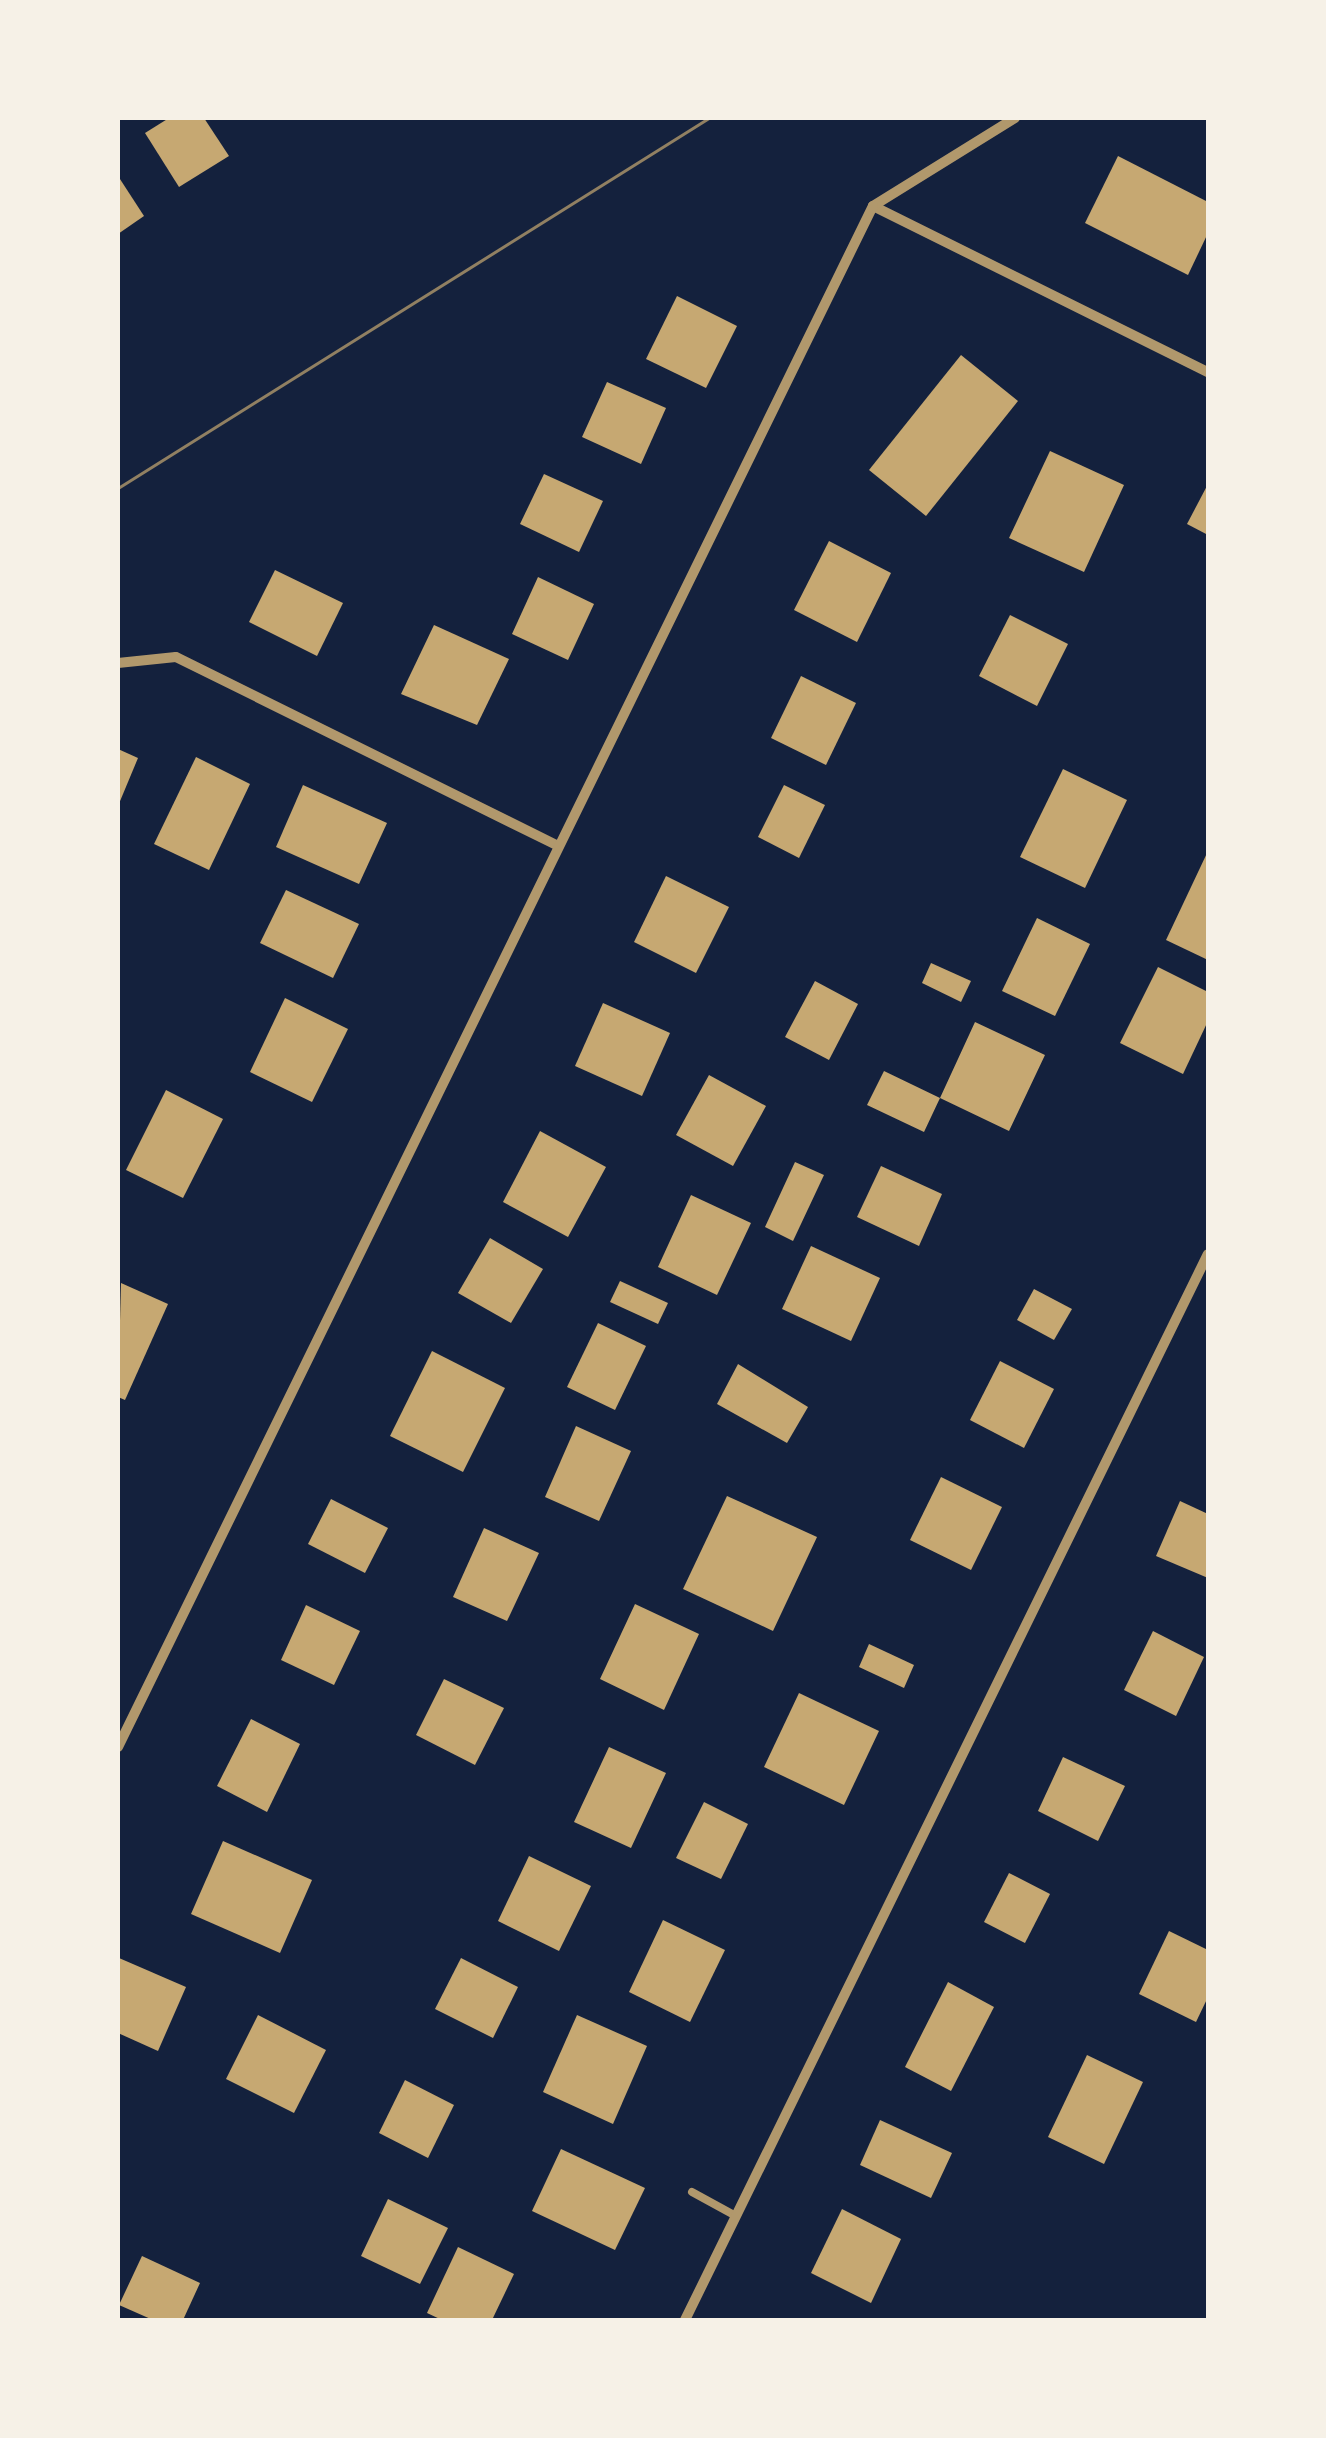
<!DOCTYPE html>
<html>
<head>
<meta charset="utf-8">
<style>
  body { margin:0 }
  #map { position:relative; width:1326px; height:2438px; overflow:hidden; background:#14213d; font-family:Cabin,sans-serif }
  div>[style] { position:absolute }
  .building>* { inset:0; background:#c6a872 }
  .service>* { height:8px; margin:-4px; padding:0 4px; transform-origin:4px; border-radius:4px; background:#b1986c }
  .minor>* { height:10px; margin:-5px; padding:0 5px; transform-origin:5px; border-radius:5px; background:#b1986c }
  .tram>* { height:2.5px; margin:-1.25px; padding:0 1.25px; transform-origin:1.25px; border-radius:1.25px; background:#918062 }
  span { translate:-50% -50%; white-space:nowrap; text-align:center; line-height:1.15; -webkit-text-stroke:9px #f6f1e7; paint-order:stroke }
  .frame { position:absolute; inset:0; border:120px solid #f6f1e7; pointer-events:none }
</style>
</head>
<body>
<div id="map">
  <div class="building">
    <div style="clip-path:polygon(169px 118px,204px 118px,229px 156px,179px 187px,145px 133px)"></div>
    <div style="clip-path:polygon(1118px 156px,1208px 202px,1208px 233px,1188px 275px,1085px 223px)"></div>
    <div style="clip-path:polygon(118px 176px,144px 216px,118px 234px)"></div>
    <div style="clip-path:polygon(677px 296px,737px 326px,706px 388px,646px 359px)"></div>
    <div style="clip-path:polygon(961px 355px,1018px 401px,926px 516px,869px 470px)"></div>
    <div style="clip-path:polygon(607px 382px,666px 408px,641px 464px,582px 437px)"></div>
    <div style="clip-path:polygon(1050px 451px,1124px 485px,1084px 572px,1009px 538px)"></div>
    <div style="clip-path:polygon(544px 474px,603px 501px,579px 552px,520px 524px)"></div>
    <div style="clip-path:polygon(1208px 484px,1208px 535px,1187px 524px)"></div>
    <div style="clip-path:polygon(829px 541px,891px 573px,857px 642px,794px 610px)"></div>
    <div style="clip-path:polygon(275px 570px,343px 603px,317px 656px,249px 622px)"></div>
    <div style="clip-path:polygon(538px 577px,594px 604px,568px 660px,512px 634px)"></div>
    <div style="clip-path:polygon(1010px 615px,1068px 644px,1037px 706px,979px 676px)"></div>
    <div style="clip-path:polygon(434px 625px,509px 659px,477px 725px,401px 694px)"></div>
    <div style="clip-path:polygon(801px 676px,856px 703px,826px 765px,771px 738px)"></div>
    <div style="clip-path:polygon(118px 749px,138px 758px,118px 806px)"></div>
    <div style="clip-path:polygon(196px 757px,250px 784px,209px 870px,154px 844px)"></div>
    <div style="clip-path:polygon(1063px 769px,1127px 800px,1085px 888px,1020px 857px)"></div>
    <div style="clip-path:polygon(303px 785px,387px 823px,359px 884px,276px 847px)"></div>
    <div style="clip-path:polygon(784px 785px,825px 805px,799px 858px,758px 837px)"></div>
    <div style="clip-path:polygon(1208px 851px,1208px 960px,1166px 940px)"></div>
    <div style="clip-path:polygon(666px 876px,729px 907px,696px 973px,634px 942px)"></div>
    <div style="clip-path:polygon(286px 890px,359px 924px,333px 978px,260px 943px)"></div>
    <div style="clip-path:polygon(1037px 918px,1090px 944px,1055px 1016px,1002px 991px)"></div>
    <div style="clip-path:polygon(931px 963px,971px 981px,961px 1002px,922px 983px)"></div>
    <div style="clip-path:polygon(1158px 967px,1208px 992px,1208px 1021px,1183px 1074px,1120px 1043px)"></div>
    <div style="clip-path:polygon(815px 981px,858px 1004px,829px 1060px,785px 1037px)"></div>
    <div style="clip-path:polygon(285px 998px,348px 1029px,312px 1102px,250px 1072px)"></div>
    <div style="clip-path:polygon(603px 1003px,670px 1033px,642px 1096px,575px 1066px)"></div>
    <div style="clip-path:polygon(975px 1022px,1045px 1055px,1009px 1131px,940px 1098px,924px 1132px,867px 1105px,884px 1071px,940px 1098px)"></div>
    <div style="clip-path:polygon(709px 1075px,766px 1106px,733px 1166px,676px 1135px)"></div>
    <div style="clip-path:polygon(166px 1090px,223px 1119px,183px 1198px,126px 1170px)"></div>
    <div style="clip-path:polygon(540px 1131px,606px 1167px,568px 1237px,503px 1202px)"></div>
    <div style="clip-path:polygon(795px 1162px,824px 1175px,793px 1241px,765px 1227px)"></div>
    <div style="clip-path:polygon(881px 1166px,942px 1194px,919px 1246px,857px 1217px)"></div>
    <div style="clip-path:polygon(691px 1195px,751px 1223px,717px 1295px,658px 1267px)"></div>
    <div style="clip-path:polygon(490px 1238px,543px 1269px,511px 1323px,458px 1293px)"></div>
    <div style="clip-path:polygon(811px 1246px,880px 1278px,851px 1341px,782px 1309px)"></div>
    <div style="clip-path:polygon(620px 1281px,668px 1303px,658px 1324px,610px 1302px)"></div>
    <div style="clip-path:polygon(121px 1283px,168px 1304px,125px 1400px,118px 1397px)"></div>
    <div style="clip-path:polygon(1034px 1289px,1072px 1309px,1054px 1340px,1017px 1320px)"></div>
    <div style="clip-path:polygon(598px 1323px,646px 1346px,615px 1410px,567px 1387px)"></div>
    <div style="clip-path:polygon(432px 1351px,505px 1388px,463px 1472px,390px 1436px)"></div>
    <div style="clip-path:polygon(1000px 1361px,1054px 1389px,1024px 1448px,970px 1420px)"></div>
    <div style="clip-path:polygon(738px 1364px,808px 1407px,787px 1443px,717px 1404px)"></div>
    <div style="clip-path:polygon(576px 1426px,631px 1451px,599px 1521px,545px 1497px)"></div>
    <div style="clip-path:polygon(941px 1477px,1002px 1507px,971px 1570px,910px 1540px)"></div>
    <div style="clip-path:polygon(727px 1496px,817px 1537px,773px 1631px,683px 1589px)"></div>
    <div style="clip-path:polygon(331px 1499px,388px 1528px,365px 1573px,308px 1544px)"></div>
    <div style="clip-path:polygon(1180px 1501px,1208px 1514px,1208px 1578px,1156px 1556px)"></div>
    <div style="clip-path:polygon(484px 1528px,539px 1553px,507px 1621px,453px 1597px)"></div>
    <div style="clip-path:polygon(635px 1604px,699px 1634px,664px 1710px,600px 1679px)"></div>
    <div style="clip-path:polygon(306px 1605px,360px 1631px,334px 1685px,281px 1660px)"></div>
    <div style="clip-path:polygon(1153px 1631px,1204px 1657px,1176px 1716px,1124px 1690px)"></div>
    <div style="clip-path:polygon(869px 1644px,914px 1665px,904px 1688px,859px 1667px)"></div>
    <div style="clip-path:polygon(444px 1679px,504px 1708px,475px 1765px,416px 1735px)"></div>
    <div style="clip-path:polygon(799px 1693px,879px 1731px,844px 1805px,764px 1767px)"></div>
    <div style="clip-path:polygon(251px 1719px,300px 1744px,267px 1812px,217px 1786px)"></div>
    <div style="clip-path:polygon(609px 1747px,666px 1773px,631px 1848px,574px 1822px)"></div>
    <div style="clip-path:polygon(1063px 1757px,1125px 1786px,1098px 1841px,1038px 1811px)"></div>
    <div style="clip-path:polygon(704px 1802px,748px 1824px,721px 1879px,676px 1858px)"></div>
    <div style="clip-path:polygon(223px 1841px,312px 1880px,280px 1953px,191px 1914px)"></div>
    <div style="clip-path:polygon(529px 1856px,591px 1886px,559px 1951px,498px 1921px)"></div>
    <div style="clip-path:polygon(1009px 1873px,1050px 1894px,1025px 1943px,984px 1922px)"></div>
    <div style="clip-path:polygon(663px 1920px,725px 1950px,690px 2022px,629px 1992px)"></div>
    <div style="clip-path:polygon(1169px 1931px,1208px 1950px,1208px 1997px,1196px 2022px,1139px 1994px)"></div>
    <div style="clip-path:polygon(119px 1958px,186px 1987px,158px 2051px,118px 2033px)"></div>
    <div style="clip-path:polygon(461px 1958px,518px 1987px,493px 2038px,435px 2009px)"></div>
    <div style="clip-path:polygon(948px 1982px,994px 2007px,951px 2091px,905px 2067px)"></div>
    <div style="clip-path:polygon(258px 2015px,326px 2050px,294px 2113px,226px 2079px)"></div>
    <div style="clip-path:polygon(577px 2015px,647px 2046px,613px 2124px,543px 2092px)"></div>
    <div style="clip-path:polygon(1087px 2055px,1143px 2082px,1104px 2164px,1048px 2137px)"></div>
    <div style="clip-path:polygon(405px 2080px,454px 2105px,428px 2158px,379px 2133px)"></div>
    <div style="clip-path:polygon(880px 2120px,952px 2153px,931px 2198px,860px 2165px)"></div>
    <div style="clip-path:polygon(561px 2149px,645px 2188px,615px 2250px,532px 2211px)"></div>
    <div style="clip-path:polygon(388px 2199px,448px 2228px,420px 2284px,361px 2256px)"></div>
    <div style="clip-path:polygon(842px 2209px,901px 2239px,871px 2303px,811px 2273px)"></div>
    <div style="clip-path:polygon(458px 2247px,514px 2274px,492px 2320px,442px 2320px,427px 2313px)"></div>
    <div style="clip-path:polygon(142px 2256px,200px 2283px,183px 2320px,153px 2320px,119px 2305px)"></div>
  </div>
  <div class="service">
    <div style="left:692px;top:2192px;width:50px;rotate:28.6deg"></div>
  </div>
  <div class="minor">
    <div style="left:873px;top:206px;width:374px;rotate:26.4deg"></div>
    <div style="left:873px;top:206px;width:167px;rotate:-31.8deg"></div>
    <div style="left:118px;top:663px;width:58px;rotate:-5.9deg"></div>
    <div style="left:176px;top:657px;width:424px;rotate:26.3deg"></div>
    <div style="left:118px;top:1747px;width:1716px;rotate:-63.9deg"></div>
    <div style="left:685px;top:2320px;width:1187px;rotate:-63.87deg"></div>
  </div>
  <div class="tram">
    <div style="left:118px;top:488px;width:697px;rotate:-32.05deg"></div>
  </div>
  <div class="frame"></div>
</div>
</body>
</html>
